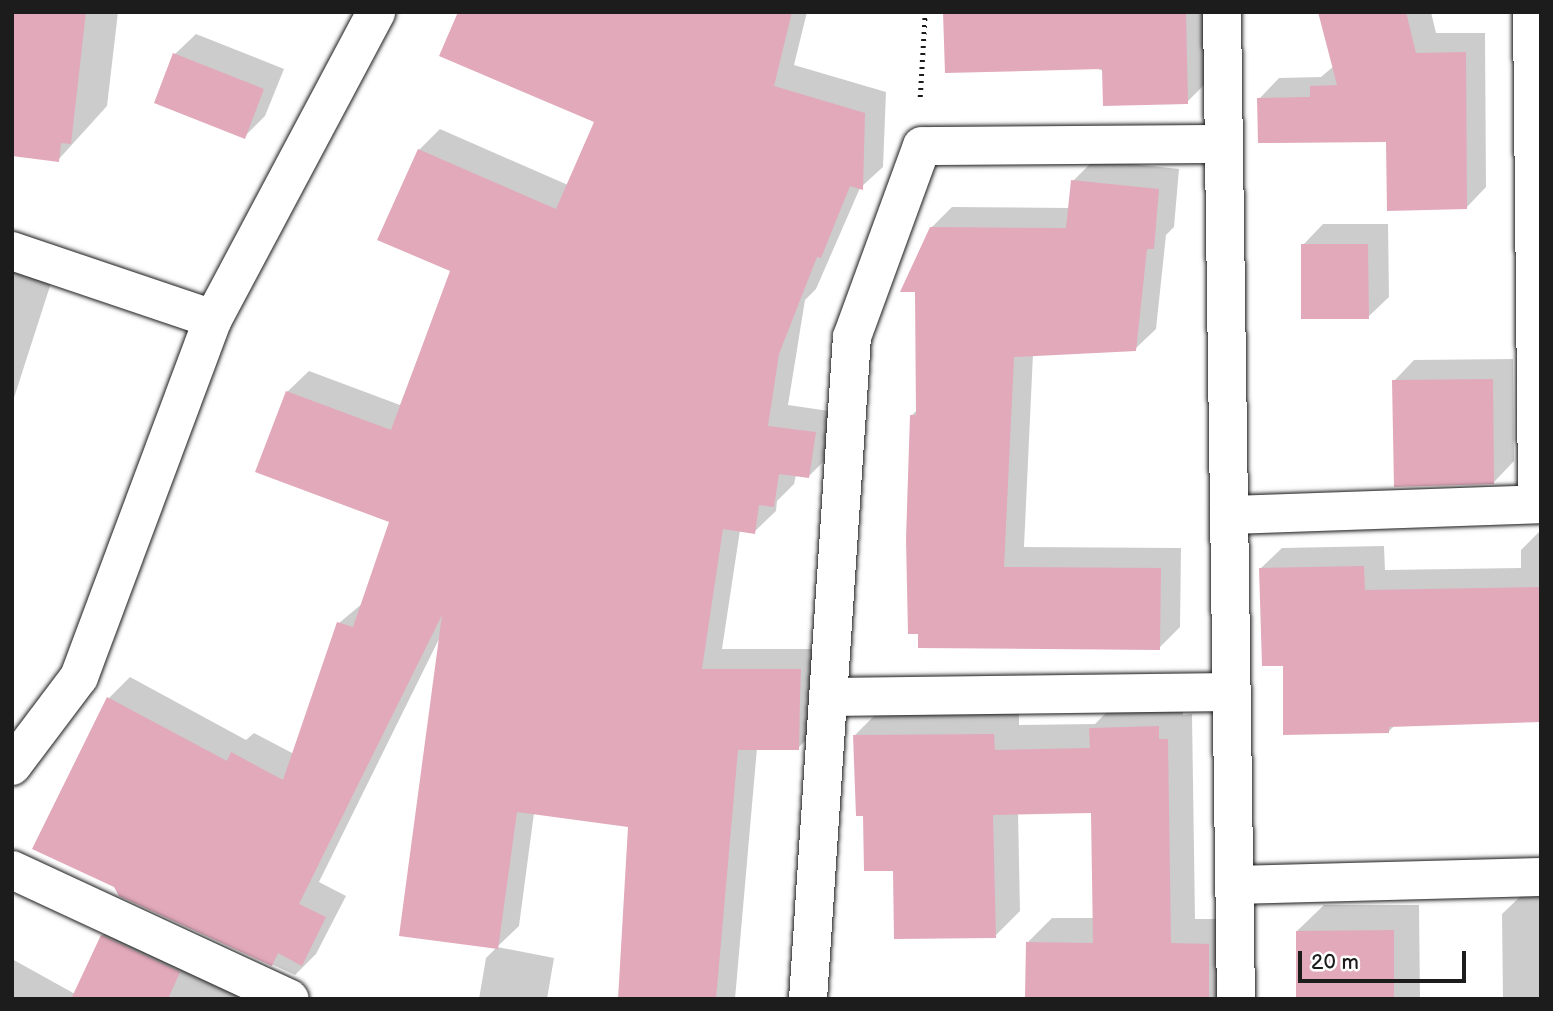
<!DOCTYPE html>
<html>
<head>
<meta charset="utf-8">
<style>
  body { margin:0 }
  #map { position:relative; width:1553px; height:1011px; overflow:hidden; background:#fff; font-family:"Balsamiq Sans",sans-serif }
  div>[style] { position:absolute }
  .shadow>* { inset:0; background:#0003 }
  .building>* { inset:0; background:#e2a9bb }
  .path>* { height:4.5px; margin-top:-2.25px; transform-origin:0; background:repeating-linear-gradient(90deg,#1c1c1c 0 2px,transparent 0 7px) }
  .roads { filter:drop-shadow(0 0 2px #1c1c1c) drop-shadow(0 0 2px #1c1c1c) }
  .minor>* { height:38px; margin:-19px; padding:0 19px; transform-origin:19px; border-radius:19px; background:#fff }
  span { translate:-50% -50%; white-space:nowrap; text-align:center; line-height:1.15; -webkit-text-stroke:7px #fff; paint-order:stroke }
  .frame { position:absolute; inset:0; border:14px solid #1c1c1c; pointer-events:none }
  .scale { position:absolute; left:1298px; top:951px; width:168px; height:32px; box-sizing:border-box; border:4px solid #1c1c1c; border-top:0; padding-left:9px; font-size:21px; line-height:24px; white-space:nowrap; color:#1c1c1c; -webkit-text-stroke:5px #fff; paint-order:stroke }
</style>
</head>
<body>
<div id="map">
  <div class="shadow">
    <div style="clip-path:polygon(12px 12px,118px 12px,107px 106px,58px 160px)"></div>
    <div style="clip-path:polygon(459px 12px,807px 12px,794px 65px,886px 92px,883px 167px,860px 188px,816px 289px,805px 300px,788px 405px,836px 412px,830px 455px,809px 476px,796px 475px,794px 484px,777px 501px,776px 511px,754px 532px,740px 530px,722px 649px,821px 649px,819px 727px,798px 748px,757px 748px,735px 999px,620px 999px,635px 758px,534px 813px,519px 926px,497px 947px,554px 958px,547px 999px,479px 999px,486px 958px,497px 947px,440px 637px,319px 882px,346px 896px,316px 954px,295px 975px,121px 894px,109px 698px,130px 677px,246px 740px,254px 733px,294px 754px,339px 623px,363px 603px,392px 521px,258px 471px,287px 392px,309px 371px,400px 405px,452px 270px,419px 150px,440px 129px,568px 185px,596px 121px)"></div>
    <div style="clip-path:polygon(945px 12px,1206px 12px,1208px 81px,1187px 102px)"></div>
    <div style="clip-path:polygon(1320px 12px,1431px 12px,1436px 33px,1485px 33px,1486px 187px,1466px 208px,1387px 140px,1259px 99px,1279px 78px,1321px 77px,1334px 66px)"></div>
    <div style="clip-path:polygon(196px 34px,284px 69px,265px 116px,244px 137px,175px 54px)"></div>
    <div style="clip-path:polygon(1094px 160px,1179px 169px,1174px 227px,1166px 235px,1156px 329px,1135px 349px,1033px 354px,1024px 547px,1181px 548px,1180px 627px,1159px 648px,920px 646px,912px 415px,918px 409px,931px 228px,952px 207px,1070px 208px,1073px 181px)"></div>
    <div style="clip-path:polygon(1323px 224px,1388px 224px,1389px 297px,1368px 317px,1303px 245px)"></div>
    <div style="clip-path:polygon(12px 254px,51px 283px,12px 404px)"></div>
    <div style="clip-path:polygon(1513px 359px,1514px 461px,1494px 482px,1394px 381px,1414px 360px)"></div>
    <div style="clip-path:polygon(1541px 530px,1541px 721px,1395px 725px,1389px 731px,1284px 664px,1261px 568px,1282px 548px,1384px 546px,1385px 570px,1521px 568px,1521px 550px)"></div>
    <div style="clip-path:polygon(1183px 702px,1183px 715px,1192px 714px,1195px 919px,1233px 919px,1233px 999px,1037px 999px,1027px 943px,1052px 918px,1094px 918px,1093px 811px,1018px 812px,1020px 911px,995px 936px,895px 869px,865px 814px,855px 735px,880px 710px,1019px 710px,1019px 725px,1095px 724px,1116px 703px)"></div>
    <div style="clip-path:polygon(1529px 888px,1541px 888px,1541px 999px,1503px 999px,1502px 914px)"></div>
    <div style="clip-path:polygon(1324px 905px,1419px 905px,1420px 999px,1298px 999px,1297px 931px)"></div>
    <div style="clip-path:polygon(123px 916px,294px 999px,12px 999px,12px 959px,75px 994px,102px 936px)"></div>
  </div>
  <div class="building">
    <div style="clip-path:polygon(12px 12px,86px 12px,71px 144px,61px 143px,59px 162px,12px 156px)"></div>
    <div style="clip-path:polygon(458px 12px,792px 12px,774px 86px,865px 113px,863px 190px,850px 186px,821px 258px,817px 257px,779px 354px,768px 426px,816px 432px,809px 478px,779px 474px,774px 507px,759px 505px,755px 534px,723px 529px,702px 669px,801px 669px,800px 699px,799px 750px,738px 750px,716px 999px,618px 999px,628px 827px,517px 812px,498px 949px,399px 936px,442px 615px,299px 904px,326px 917px,302px 966px,278px 953px,272px 966px,119px 896px,114px 887px,32px 849px,107px 697px,227px 761px,231px 752px,283px 780px,337px 622px,353px 627px,389px 522px,255px 472px,286px 391px,391px 430px,450px 271px,377px 240px,418px 149px,556px 209px,594px 122px,439px 56px)"></div>
    <div style="clip-path:polygon(943px 12px,1186px 12px,1188px 104px,1103px 106px,1102px 69px,945px 73px)"></div>
    <div style="clip-path:polygon(1318px 12px,1406px 12px,1416px 53px,1466px 52px,1467px 209px,1387px 211px,1386px 142px,1258px 143px,1257px 98px,1310px 97px,1310px 86px,1337px 85px)"></div>
    <div style="clip-path:polygon(173px 53px,264px 89px,245px 139px,154px 103px)"></div>
    <div style="clip-path:polygon(1071px 180px,1159px 189px,1154px 249px,1147px 249px,1136px 351px,1014px 357px,1004px 567px,1161px 568px,1160px 650px,918px 648px,918px 634px,908px 634px,906px 539px,910px 415px,916px 415px,915px 292px,900px 292px,930px 227px,1066px 228px)"></div>
    <div style="clip-path:polygon(1301px 244px,1368px 244px,1369px 319px,1301px 319px)"></div>
    <div style="clip-path:polygon(1493px 379px,1494px 484px,1394px 487px,1392px 380px)"></div>
    <div style="clip-path:polygon(1364px 566px,1365px 590px,1541px 587px,1541px 722px,1389px 727px,1389px 733px,1283px 735px,1283px 666px,1262px 666px,1259px 568px)"></div>
    <div style="clip-path:polygon(1159px 726px,1159px 739px,1168px 739px,1171px 943px,1209px 944px,1209px 998px,1025px 997px,1026px 942px,1093px 943px,1091px 813px,993px 815px,996px 938px,894px 939px,893px 871px,864px 871px,863px 816px,856px 816px,853px 735px,994px 734px,995px 750px,1090px 748px,1089px 728px)"></div>
    <div style="clip-path:polygon(1394px 930px,1394px 999px,1296px 999px,1296px 931px)"></div>
    <div style="clip-path:polygon(101px 935px,180px 972px,168px 999px,71px 999px)"></div>
  </div>
  <div class="path">
    <div style="left:920px;top:97px;width:85px;rotate:-86.6deg"></div>
  </div>
  <div class="roads">
    <div class="minor">
      <div style="left:1222px;top:12px;width:987px;rotate:89.19deg"></div>
      <div style="left:1532px;top:12px;width:492px;rotate:89.4deg"></div>
      <div style="left:12px;top:251px;width:212px;rotate:18.7deg"></div>
      <div style="left:1229px;top:515px;width:312px;rotate:-2deg"></div>
      <div style="left:828px;top:697px;width:404px;rotate:-0.7deg"></div>
      <div style="left:12px;top:766px;width:111px;rotate:-53deg"></div>
      <div style="left:79px;top:677px;width:382px;rotate:-69.5deg"></div>
      <div style="left:213px;top:319px;width:348px;rotate:-62deg"></div>
      <div style="left:12px;top:870px;width:306px;rotate:24.9deg"></div>
      <div style="left:1234px;top:885px;width:307px;rotate:-1.5deg"></div>
      <div style="left:808px;top:999px;width:663px;rotate:-86.2deg"></div>
      <div style="left:852px;top:337px;width:203px;rotate:-69.9deg"></div>
      <div style="left:922px;top:146px;width:302px;rotate:-0.4deg"></div>
    </div>
  </div>
  <div class="frame"></div>
  <div class="scale">20 m</div>
</div>
</body>
</html>
